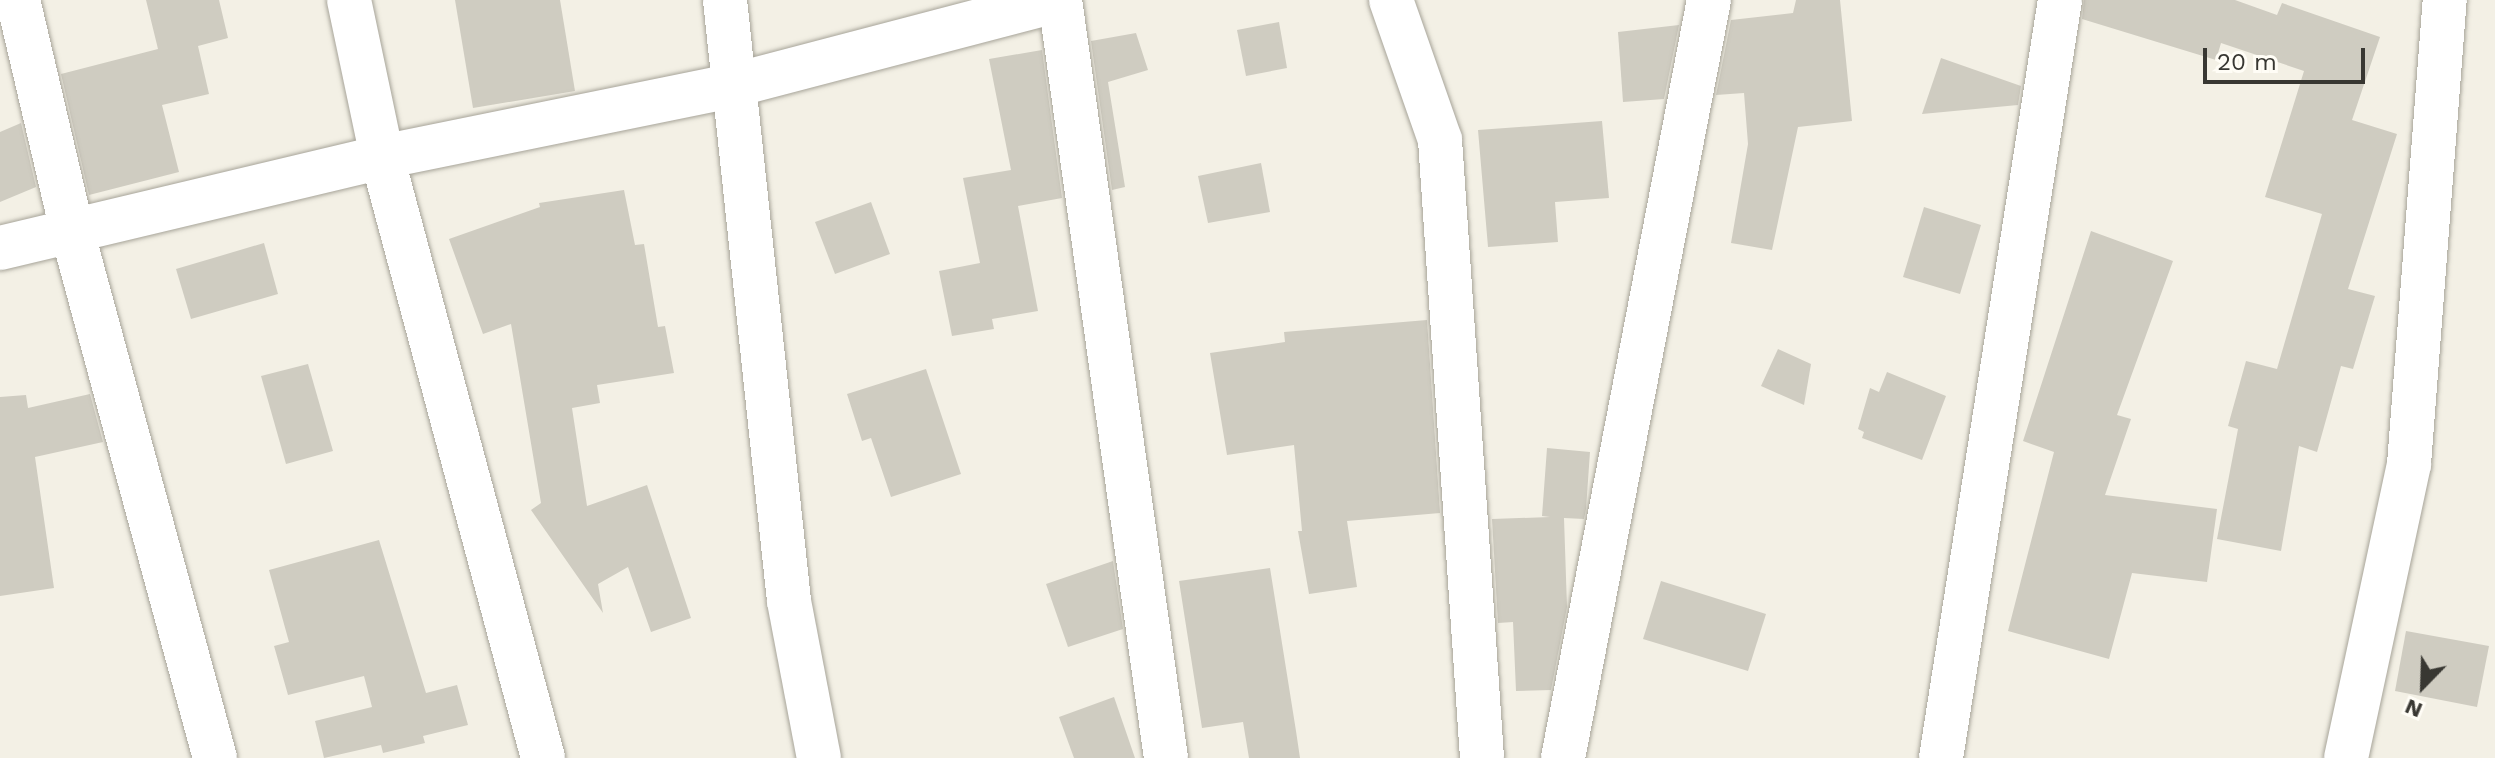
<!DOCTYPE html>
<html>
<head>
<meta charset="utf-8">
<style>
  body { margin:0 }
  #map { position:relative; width:2495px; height:758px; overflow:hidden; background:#f3f0e5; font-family:"Work Sans",sans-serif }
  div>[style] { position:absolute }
  .building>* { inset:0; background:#cfccc1 }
  .roads { filter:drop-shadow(0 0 2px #a7a499) drop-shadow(0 0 2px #a7a499) }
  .minor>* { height:44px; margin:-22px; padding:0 22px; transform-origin:22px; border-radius:22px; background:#fff }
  span { translate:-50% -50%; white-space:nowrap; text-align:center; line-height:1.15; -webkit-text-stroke:6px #fffdf6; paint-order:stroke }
  .north { position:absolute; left:2383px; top:646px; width:80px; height:80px; -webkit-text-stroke:6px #fffdf6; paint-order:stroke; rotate:203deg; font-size:22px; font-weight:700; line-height:32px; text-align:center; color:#383732 }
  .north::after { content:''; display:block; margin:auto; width:28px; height:36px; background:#383732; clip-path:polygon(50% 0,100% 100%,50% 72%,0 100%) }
  .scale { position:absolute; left:2203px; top:48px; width:162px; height:36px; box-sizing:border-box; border:4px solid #383732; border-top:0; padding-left:10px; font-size:24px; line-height:28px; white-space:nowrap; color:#383732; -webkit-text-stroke:6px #fffdf6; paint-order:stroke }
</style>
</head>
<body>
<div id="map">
  <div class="building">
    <div style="clip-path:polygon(146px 0,219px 0,228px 38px,198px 46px,209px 94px,162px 105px,179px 172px,89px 195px,61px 74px,158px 49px)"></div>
    <div style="clip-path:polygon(455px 0,560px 0,575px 91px,473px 108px)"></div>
    <div style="clip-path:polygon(1796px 0,1840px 0,1852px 121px,1798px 127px,1772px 250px,1731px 243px,1748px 144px,1744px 93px,1716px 95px,1731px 20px,1793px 13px)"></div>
    <div style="clip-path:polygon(2084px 0,2235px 0,2277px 15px,2282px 3px,2380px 37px,2352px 120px,2397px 134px,2348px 289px,2375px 296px,2353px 369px,2341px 366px,2317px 452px,2299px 446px,2281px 551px,2217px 539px,2238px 429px,2228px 426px,2246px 361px,2277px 369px,2322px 214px,2265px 197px,2304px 71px,2221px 43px,2216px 60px,2082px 19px)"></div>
    <div style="clip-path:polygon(1279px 22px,1287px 68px,1246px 76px,1237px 30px)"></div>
    <div style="clip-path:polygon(1679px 25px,1664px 99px,1623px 102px,1618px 32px)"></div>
    <div style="clip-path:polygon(1136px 33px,1148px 70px,1108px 82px,1125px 187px,1112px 190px,1091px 41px)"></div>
    <div style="clip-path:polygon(1042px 50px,1062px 198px,1018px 206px,1038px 311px,992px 319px,994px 329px,952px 336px,939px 271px,980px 263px,963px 178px,1011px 170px,989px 59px)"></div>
    <div style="clip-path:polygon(1941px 58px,2021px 86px,2018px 105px,1922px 114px)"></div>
    <div style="clip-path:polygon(1602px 121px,1609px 198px,1555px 202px,1558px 242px,1488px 247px,1478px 130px)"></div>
    <div style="clip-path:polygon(21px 123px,36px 187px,0 202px,0 132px)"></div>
    <div style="clip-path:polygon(1261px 163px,1270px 212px,1208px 223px,1198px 176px)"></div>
    <div style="clip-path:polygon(624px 190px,635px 245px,644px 244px,658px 327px,665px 326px,674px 373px,597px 385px,600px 403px,572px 408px,587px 506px,647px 485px,691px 618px,651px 632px,628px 567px,598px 584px,603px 613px,531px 510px,541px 503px,511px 324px,483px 334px,449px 239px,540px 207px,539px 203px)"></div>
    <div style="clip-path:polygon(871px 202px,890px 254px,835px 274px,815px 222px)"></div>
    <div style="clip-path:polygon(1924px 207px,1981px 225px,1960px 294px,1903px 277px)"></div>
    <div style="clip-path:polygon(2091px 231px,2173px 261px,2117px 415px,2131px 419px,2105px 495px,2217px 509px,2207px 582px,2132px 573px,2109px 659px,2008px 631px,2054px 452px,2023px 441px)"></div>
    <div style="clip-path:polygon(264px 243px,278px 294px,191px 319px,176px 269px)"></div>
    <div style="clip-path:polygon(1427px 320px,1440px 513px,1347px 521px,1357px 587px,1309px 594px,1298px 531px,1302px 531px,1294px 445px,1227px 455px,1210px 353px,1285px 342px,1284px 332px)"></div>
    <div style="clip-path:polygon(1778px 349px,1811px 364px,1804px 405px,1761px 386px)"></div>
    <div style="clip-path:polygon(308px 364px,333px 451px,286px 464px,261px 376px)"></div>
    <div style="clip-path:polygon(926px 369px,961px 474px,891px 497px,871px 438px,862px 441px,847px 394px)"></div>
    <div style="clip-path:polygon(1887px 372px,1946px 396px,1922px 460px,1862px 438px,1864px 432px,1858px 429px,1870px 388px,1879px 392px)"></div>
    <div style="clip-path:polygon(90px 394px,103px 442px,35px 457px,54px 588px,0 596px,0 397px,26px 395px,28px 408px)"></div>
    <div style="clip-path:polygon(1547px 448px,1590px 452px,1586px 509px,1584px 519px,1564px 518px,1567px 607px,1551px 690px,1516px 691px,1513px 622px,1498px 623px,1492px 519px,1550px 517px,1542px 516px)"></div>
    <div style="clip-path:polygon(379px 540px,426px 693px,457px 685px,468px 725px,423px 736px,425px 743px,383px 753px,381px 745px,324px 758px,315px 721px,372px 707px,364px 676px,288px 695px,274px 646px,289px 642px,269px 570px)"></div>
    <div style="clip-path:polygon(1113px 561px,1123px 629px,1068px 647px,1046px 584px)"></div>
    <div style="clip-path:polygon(1270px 568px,1296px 731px,1300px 758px,1249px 758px,1243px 722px,1202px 728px,1179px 581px)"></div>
    <div style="clip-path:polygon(1661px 581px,1766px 614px,1748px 671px,1643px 639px)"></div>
    <div style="clip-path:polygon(2406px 631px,2489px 646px,2477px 707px,2395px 691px)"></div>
    <div style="clip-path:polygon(1114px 697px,1135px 758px,1074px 758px,1059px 717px)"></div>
  </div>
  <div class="roads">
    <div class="minor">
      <div style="left:18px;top:0;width:237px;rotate:76.8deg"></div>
      <div style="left:72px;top:231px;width:546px;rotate:74.82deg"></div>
      <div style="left:349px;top:0;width:160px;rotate:78.1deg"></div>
      <div style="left:382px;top:157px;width:622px;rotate:75deg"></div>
      <div style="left:725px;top:0;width:604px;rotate:83.92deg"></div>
      <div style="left:789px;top:601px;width:160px;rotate:79.2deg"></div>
      <div style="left:1060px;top:0;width:765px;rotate:82.04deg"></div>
      <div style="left:1391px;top:0;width:148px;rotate:70.7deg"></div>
      <div style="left:1440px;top:140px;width:619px;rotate:86.11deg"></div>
      <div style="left:0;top:248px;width:393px;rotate:-13.4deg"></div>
      <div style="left:382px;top:157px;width:356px;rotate:-11.5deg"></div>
      <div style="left:731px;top:86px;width:338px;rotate:-14.7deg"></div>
      <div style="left:1563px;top:758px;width:772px;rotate:-79.1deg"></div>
      <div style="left:1941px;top:758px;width:767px;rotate:-81.08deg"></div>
      <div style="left:2346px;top:758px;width:301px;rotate:-77.9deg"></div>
      <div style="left:2409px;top:464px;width:465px;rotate:-85.6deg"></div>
    </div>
  </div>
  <div class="north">N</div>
  <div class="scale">20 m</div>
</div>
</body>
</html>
